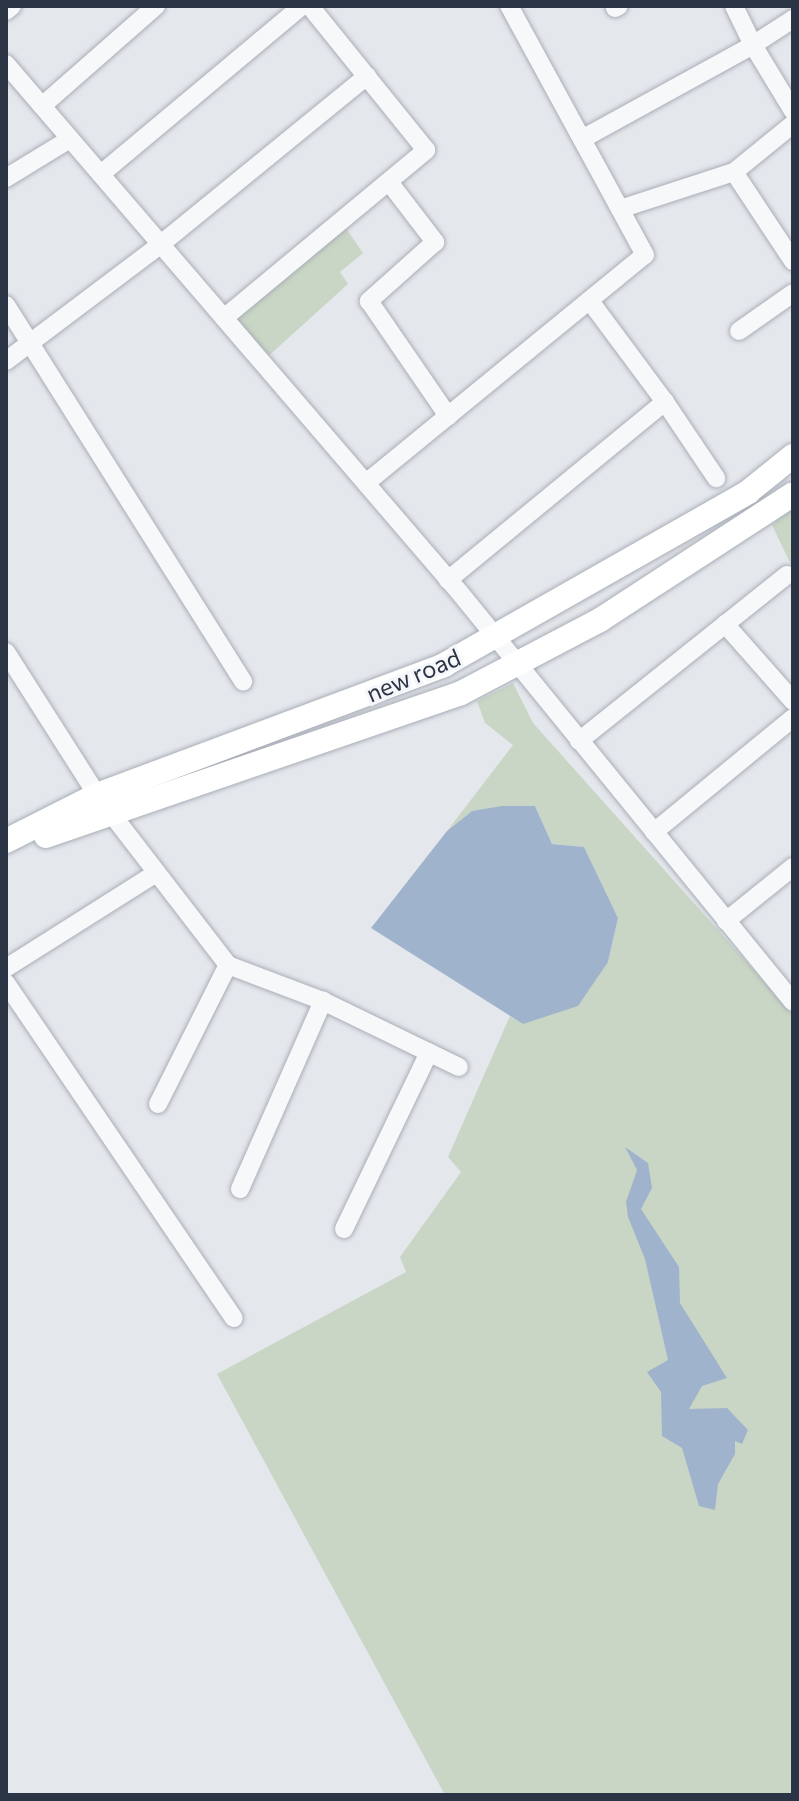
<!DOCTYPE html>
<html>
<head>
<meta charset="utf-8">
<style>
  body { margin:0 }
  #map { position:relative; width:799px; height:1801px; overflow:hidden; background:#e4e7ec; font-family:Commissioner,sans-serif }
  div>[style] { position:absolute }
  .green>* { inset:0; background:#c9d6c5 }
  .water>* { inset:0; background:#9fb4cc }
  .roads { filter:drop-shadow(0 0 2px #a9aeb7) drop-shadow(0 0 2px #a9aeb7) }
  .street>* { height:18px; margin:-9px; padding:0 9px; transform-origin:9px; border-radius:9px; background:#f7f8fa }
  .secondary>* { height:24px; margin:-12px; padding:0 12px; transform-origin:12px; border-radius:12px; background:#fff }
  span { translate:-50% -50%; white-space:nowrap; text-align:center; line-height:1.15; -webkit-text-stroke:6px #f4f6f9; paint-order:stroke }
  .street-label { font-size:24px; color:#2b3445 }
  .frame { position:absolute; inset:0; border:8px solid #2b3445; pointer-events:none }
</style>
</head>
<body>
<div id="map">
  <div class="green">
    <div style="clip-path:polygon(341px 221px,363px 253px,340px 272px,348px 284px,264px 360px,224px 318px)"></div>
    <div style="clip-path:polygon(793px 506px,793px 569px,772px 525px)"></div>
    <div style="clip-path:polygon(513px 683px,533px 723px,793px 1014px,793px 1795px,445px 1795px,217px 1374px,406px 1272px,400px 1257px,461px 1172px,448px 1157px,510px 1016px,523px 1024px,608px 962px,618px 918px,584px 847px,552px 844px,535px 806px,472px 811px,447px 831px,513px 745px,485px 723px,477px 701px)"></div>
  </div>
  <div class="water">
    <div style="clip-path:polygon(502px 806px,535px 806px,552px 844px,584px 847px,618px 918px,608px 962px,578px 1006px,523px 1024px,371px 928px,447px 831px,472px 811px)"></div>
    <div style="clip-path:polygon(625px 1147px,648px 1163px,652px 1188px,641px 1209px,679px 1267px,680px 1303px,727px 1378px,702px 1386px,689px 1409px,727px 1408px,748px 1430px,742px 1444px,735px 1441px,735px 1454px,718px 1484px,715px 1510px,699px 1506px,682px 1448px,662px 1436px,661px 1392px,647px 1372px,668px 1360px,645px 1259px,628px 1217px,626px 1202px,637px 1170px)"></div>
  </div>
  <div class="roads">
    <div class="street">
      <div style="left:615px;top:8px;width:4px;rotate:-27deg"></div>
      <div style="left:6px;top:11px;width:8px;rotate:-40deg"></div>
      <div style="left:793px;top:19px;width:48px;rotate:147deg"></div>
      <div style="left:753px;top:45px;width:77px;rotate:58.8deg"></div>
      <div style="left:6px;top:64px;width:697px;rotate:49.36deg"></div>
      <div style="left:460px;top:593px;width:527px;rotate:50.85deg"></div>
      <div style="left:42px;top:106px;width:152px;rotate:-41.3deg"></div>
      <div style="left:793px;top:124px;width:76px;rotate:140.9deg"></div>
      <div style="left:734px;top:172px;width:107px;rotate:56.5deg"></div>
      <div style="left:582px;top:139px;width:195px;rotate:-28.8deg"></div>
      <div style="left:753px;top:45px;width:43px;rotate:-116deg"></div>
      <div style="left:101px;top:174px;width:262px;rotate:-39.9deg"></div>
      <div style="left:6px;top:178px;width:75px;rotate:-31.4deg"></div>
      <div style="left:389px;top:182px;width:76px;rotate:52.5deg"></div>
      <div style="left:435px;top:242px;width:89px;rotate:138.2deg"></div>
      <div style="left:369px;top:301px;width:140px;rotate:55.5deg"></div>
      <div style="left:620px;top:209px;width:120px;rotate:-18deg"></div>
      <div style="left:6px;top:305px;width:445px;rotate:57.8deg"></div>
      <div style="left:224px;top:318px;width:263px;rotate:-39.7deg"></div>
      <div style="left:426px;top:150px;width:185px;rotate:-128.9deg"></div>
      <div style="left:739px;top:331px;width:66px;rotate:-35.1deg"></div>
      <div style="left:6px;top:361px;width:194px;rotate:-37deg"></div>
      <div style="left:161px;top:244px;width:266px;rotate:-39.2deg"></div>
      <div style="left:665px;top:402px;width:92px;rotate:56.1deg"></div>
      <div style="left:366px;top:483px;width:360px;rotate:-39.3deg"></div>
      <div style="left:645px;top:255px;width:284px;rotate:-118.6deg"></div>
      <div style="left:448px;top:580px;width:281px;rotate:-39.4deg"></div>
      <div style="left:665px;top:402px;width:126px;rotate:-126.6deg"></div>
      <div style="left:725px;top:624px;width:103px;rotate:48.6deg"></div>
      <div style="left:6px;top:652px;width:169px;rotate:57.5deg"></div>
      <div style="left:97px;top:795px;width:215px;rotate:52.4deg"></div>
      <div style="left:228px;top:965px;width:102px;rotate:20.8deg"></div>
      <div style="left:323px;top:1001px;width:151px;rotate:25.9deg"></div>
      <div style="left:579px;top:741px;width:266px;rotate:-38.6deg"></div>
      <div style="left:654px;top:832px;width:180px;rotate:-39.4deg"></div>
      <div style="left:726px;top:921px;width:86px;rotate:-38.9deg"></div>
      <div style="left:6px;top:968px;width:178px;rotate:-32.3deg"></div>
      <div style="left:6px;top:983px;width:405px;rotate:55.8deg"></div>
      <div style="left:158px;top:1104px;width:156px;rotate:-63.3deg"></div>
      <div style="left:240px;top:1189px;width:206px;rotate:-66.2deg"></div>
      <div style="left:344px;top:1229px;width:196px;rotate:-64.3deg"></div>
    </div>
    <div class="secondary">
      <div style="left:46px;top:836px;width:439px;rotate:-19deg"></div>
      <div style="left:461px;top:693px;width:157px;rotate:-27.7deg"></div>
      <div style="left:600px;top:620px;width:230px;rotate:-33.1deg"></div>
      <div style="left:6px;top:841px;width:102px;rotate:-26.8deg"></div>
      <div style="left:97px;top:795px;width:371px;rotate:-20.5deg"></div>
      <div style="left:444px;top:665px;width:350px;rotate:-29.6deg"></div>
      <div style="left:748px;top:492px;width:58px;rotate:-38.7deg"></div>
    </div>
  </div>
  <div class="street-label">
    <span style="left:413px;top:675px;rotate:-23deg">new road</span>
  </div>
  <div class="frame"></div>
</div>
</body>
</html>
